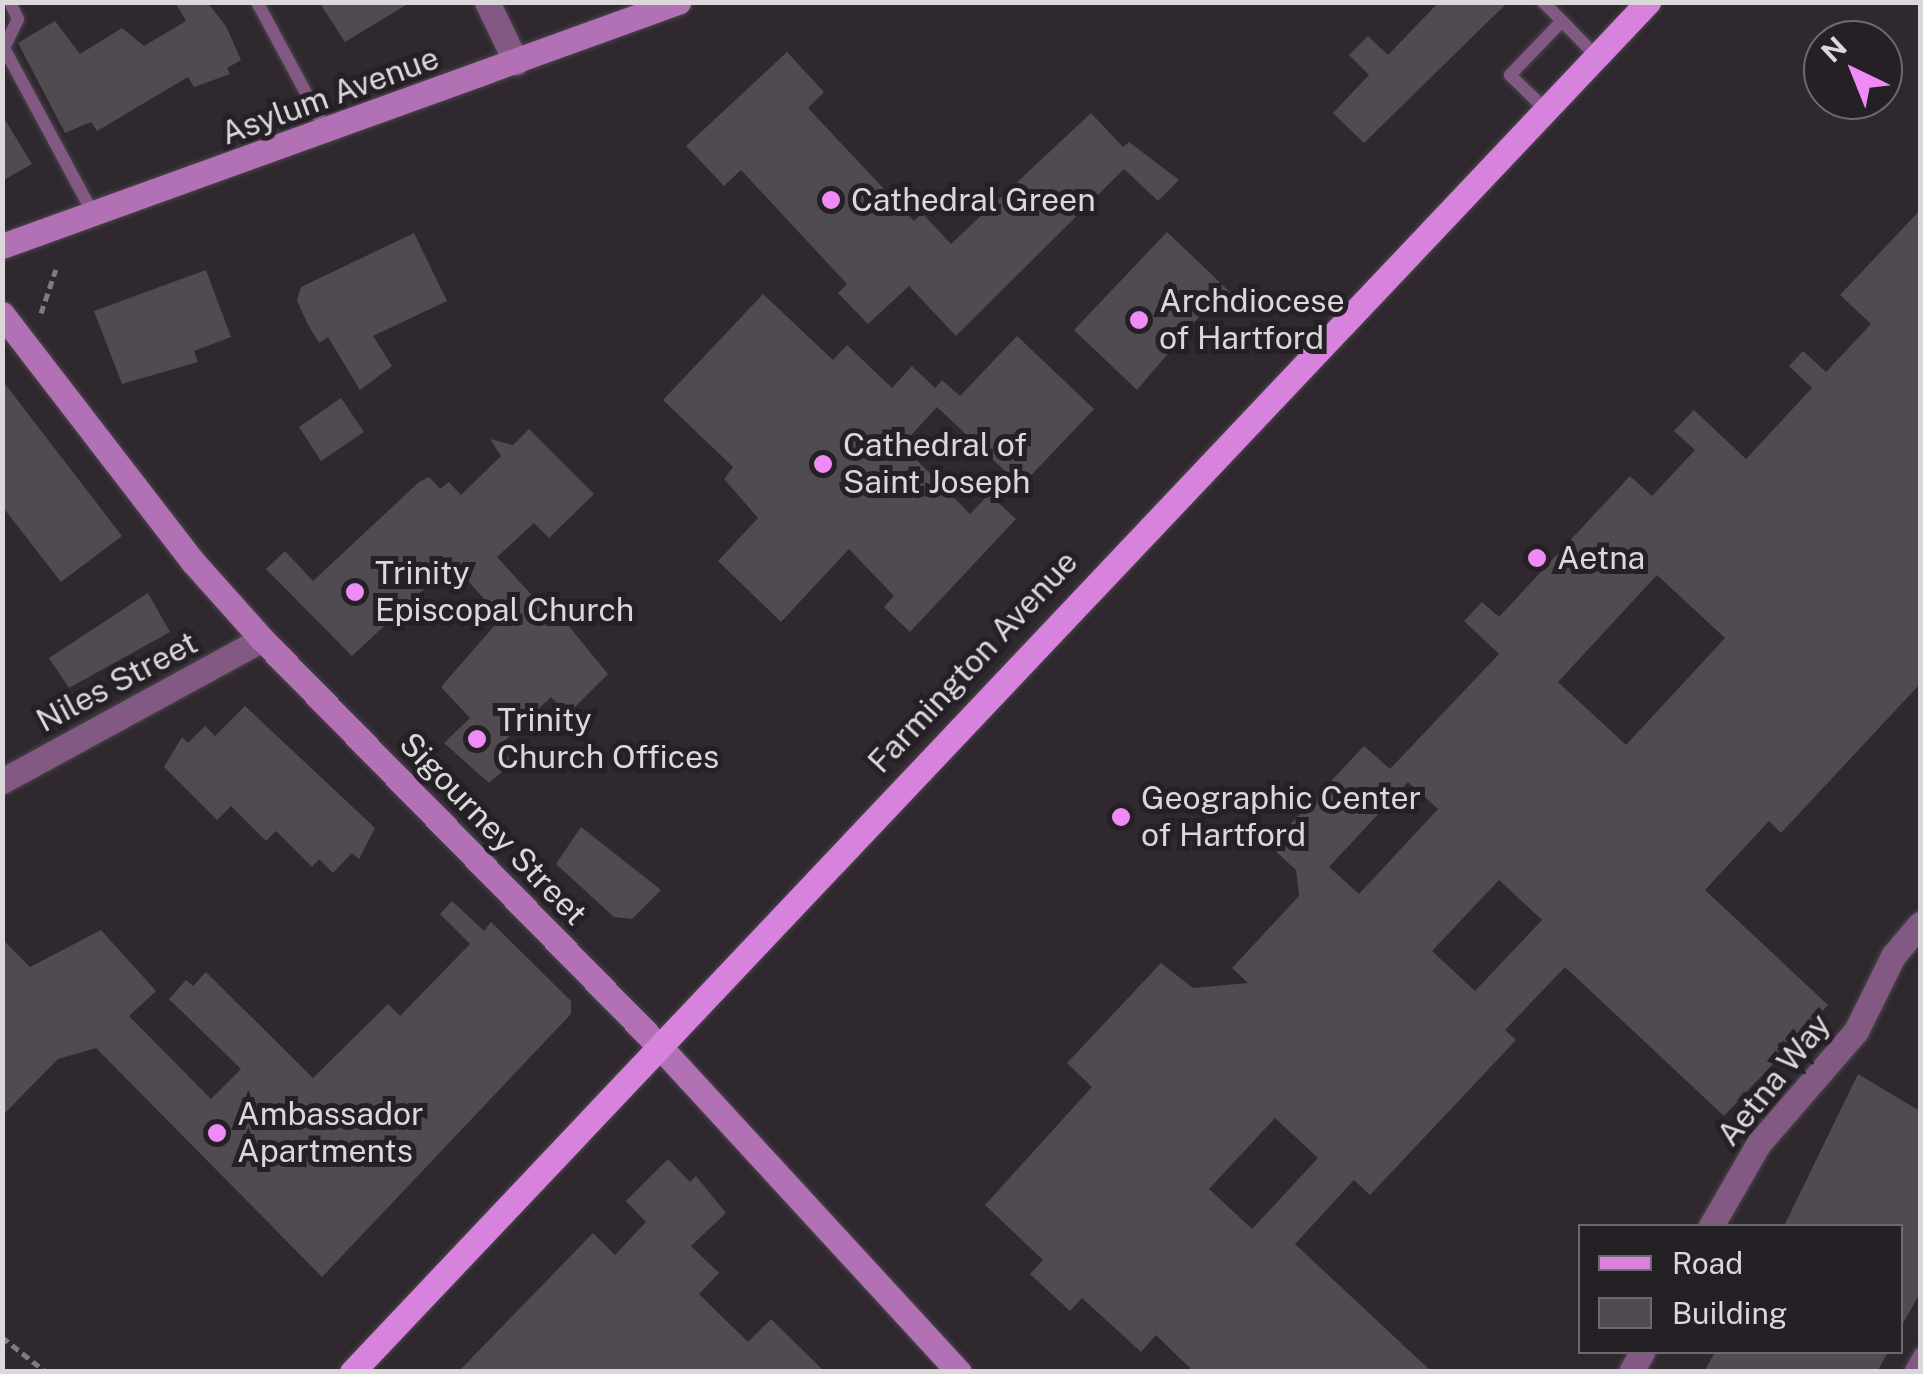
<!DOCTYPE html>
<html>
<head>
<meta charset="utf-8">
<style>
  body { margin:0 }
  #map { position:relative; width:1923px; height:1374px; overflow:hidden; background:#2f292f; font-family:"Public Sans",sans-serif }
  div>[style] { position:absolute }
  .building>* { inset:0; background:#504a51 }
  .path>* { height:5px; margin-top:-2.5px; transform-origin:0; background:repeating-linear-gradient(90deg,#807b80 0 8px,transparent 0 13px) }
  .roads { filter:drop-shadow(0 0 2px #4b454b) drop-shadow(0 0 2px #4b454b) }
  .service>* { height:12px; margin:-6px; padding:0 6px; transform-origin:6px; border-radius:6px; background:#825983 }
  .minor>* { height:25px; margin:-12.5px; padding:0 12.5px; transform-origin:12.5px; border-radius:12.5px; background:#825983 }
  .secondary>* { height:25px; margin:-12.5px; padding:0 12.5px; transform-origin:12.5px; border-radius:12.5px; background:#b270b5 }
  .primary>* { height:25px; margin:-12.5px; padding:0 12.5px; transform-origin:12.5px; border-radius:12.5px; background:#d782dc }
  .dots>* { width:28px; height:28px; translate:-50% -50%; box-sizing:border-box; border:5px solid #251f26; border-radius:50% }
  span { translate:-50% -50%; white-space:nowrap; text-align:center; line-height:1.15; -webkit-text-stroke:10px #251f26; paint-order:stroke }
  .street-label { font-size:32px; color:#dbd7db }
  .poi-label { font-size:32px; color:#dbd7db }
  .left { translate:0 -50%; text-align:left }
  .frame { position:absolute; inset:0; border:5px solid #dbd7db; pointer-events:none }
  .legend { position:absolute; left:1578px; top:1224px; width:325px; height:130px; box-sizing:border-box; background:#251f26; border:2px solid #6e696e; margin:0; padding:12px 18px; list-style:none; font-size:30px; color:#dbd7db }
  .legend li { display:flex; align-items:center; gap:20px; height:50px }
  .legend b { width:50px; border:2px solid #6e696e }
  .north { position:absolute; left:1803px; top:20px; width:100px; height:100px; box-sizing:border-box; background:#251f26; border:2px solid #6e696e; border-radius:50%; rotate:317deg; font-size:28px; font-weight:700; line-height:40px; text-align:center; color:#dbd7db }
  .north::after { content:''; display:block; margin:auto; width:35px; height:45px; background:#f08bf6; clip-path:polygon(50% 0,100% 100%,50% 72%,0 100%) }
</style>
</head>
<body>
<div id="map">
  <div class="building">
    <div style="clip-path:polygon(175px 2px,207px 2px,226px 26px,241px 60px,227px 68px,230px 74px,194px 87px,188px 77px,97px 131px,91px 122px,65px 133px,18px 43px,55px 21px,80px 54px,122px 28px,144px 46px,186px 21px)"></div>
    <div style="clip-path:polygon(319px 2px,411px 2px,345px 42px)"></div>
    <div style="clip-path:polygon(1439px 2px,1508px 2px,1364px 143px,1333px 113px,1369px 75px,1349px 55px,1368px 36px,1388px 55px)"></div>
    <div style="clip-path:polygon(787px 52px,824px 92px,808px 108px,914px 221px,922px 213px,951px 244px,1091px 113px,1123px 147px,1129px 142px,1179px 180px,1158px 201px,1124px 169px,956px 336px,909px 286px,868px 324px,838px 293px,847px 284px,741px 170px,724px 186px,686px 146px)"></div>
    <div style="clip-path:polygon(2px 115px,32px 164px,2px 181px)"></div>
    <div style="clip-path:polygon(evenodd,1920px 210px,1920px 684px,1781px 833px,1769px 821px,1705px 890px,1828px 1005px,1724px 1116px,1565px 967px,1505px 1030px,1516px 1040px,1370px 1195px,1354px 1180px,1295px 1244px,1432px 1372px,1194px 1372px,1156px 1335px,1141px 1352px,1082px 1298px,1070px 1311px,1030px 1274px,1043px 1260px,985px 1205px,1092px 1087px,1067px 1063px,1161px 963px,1193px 988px,1248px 983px,1232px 968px,1299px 896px,1296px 870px,1270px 846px,1364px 746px,1390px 769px,1499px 654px,1464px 621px,1482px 602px,1499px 617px,1630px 476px,1652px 496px,1695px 450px,1674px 431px,1694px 410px,1746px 459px,1812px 388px,1789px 366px,1803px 351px,1826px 372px,1871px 324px,1840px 295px,1920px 210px,1657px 575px,1725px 638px,1626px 745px,1558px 682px,1657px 575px,1920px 210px,1408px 782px,1438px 809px,1359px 894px,1329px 867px,1408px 782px,1920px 210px,1499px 880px,1542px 920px,1475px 991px,1432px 951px,1499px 880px,1920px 210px,1275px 1118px,1318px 1158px,1252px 1229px,1209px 1189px,1275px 1118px)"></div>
    <div style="clip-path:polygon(1167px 232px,1231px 293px,1214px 310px,1209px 305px,1137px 390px,1074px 330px)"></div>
    <div style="clip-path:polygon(414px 233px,447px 301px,373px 336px,392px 366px,360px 390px,328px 337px,319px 343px,307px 323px,297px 300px,301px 287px)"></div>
    <div style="clip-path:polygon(206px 270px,231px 337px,194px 351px,198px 362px,122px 384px,94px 311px)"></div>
    <div style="clip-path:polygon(763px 294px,833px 360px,847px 345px,892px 388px,912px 366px,935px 388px,942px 380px,960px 396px,1017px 336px,1094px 409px,1021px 486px,937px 407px,902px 445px,970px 514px,989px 494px,1016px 519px,910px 632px,884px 607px,894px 596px,849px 549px,781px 622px,718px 561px,758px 518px,724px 479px,733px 467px,663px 400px)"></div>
    <div style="clip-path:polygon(2px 380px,122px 536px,61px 582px,2px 506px)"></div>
    <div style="clip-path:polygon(341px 398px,364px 432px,321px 461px,299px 427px)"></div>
    <div style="clip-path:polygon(529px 429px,594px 494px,549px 538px,534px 523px,497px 557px,539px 603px,545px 597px,608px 674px,568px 714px,551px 697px,498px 747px,513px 762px,489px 783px,444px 743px,470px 718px,441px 687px,501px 618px,469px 582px,450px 565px,352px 656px,266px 569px,285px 551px,313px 581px,419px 482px,429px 477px,440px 489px,449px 482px,461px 495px,501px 456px,490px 439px,513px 445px)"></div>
    <div style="clip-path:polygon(148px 593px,170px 632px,69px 688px,49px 658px)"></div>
    <div style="clip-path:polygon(245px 706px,375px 828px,359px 859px,352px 853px,333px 873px,319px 859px,312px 867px,276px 831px,266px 841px,231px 806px,217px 820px,164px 767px,182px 737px,188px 743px,205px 726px,215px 736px)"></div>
    <div style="clip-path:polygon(581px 827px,661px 890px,632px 919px,614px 917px,556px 864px)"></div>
    <div style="clip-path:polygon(452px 901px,484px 931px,491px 922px,571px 1001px,571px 1014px,322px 1277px,96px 1048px,58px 1059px,2px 1116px,2px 939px,30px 967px,101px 930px,156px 991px,129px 1016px,211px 1099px,241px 1069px,169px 999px,186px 980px,193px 986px,206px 972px,313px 1078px,388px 1004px,400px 1016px,470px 944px,440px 914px)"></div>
    <div style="clip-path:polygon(1858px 1074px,1920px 1111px,1920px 1293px,1900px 1329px,1900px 1226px,1784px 1226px)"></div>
    <div style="clip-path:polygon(668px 1159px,690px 1182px,696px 1176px,726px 1213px,691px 1246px,719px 1273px,699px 1294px,748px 1342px,771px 1319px,825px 1372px,458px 1372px,593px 1233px,615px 1255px,646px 1222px,626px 1201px)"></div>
    <div style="clip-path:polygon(1715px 1352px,1888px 1352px,1877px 1372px,1704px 1372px)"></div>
  </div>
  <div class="path">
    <div style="left:41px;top:313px;width:46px;rotate:-71.2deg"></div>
    <div style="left:2px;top:1337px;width:56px;rotate:38.5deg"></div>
  </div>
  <div class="roads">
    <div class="service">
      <div style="left:10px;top:2px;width:19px;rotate:65deg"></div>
      <div style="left:18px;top:19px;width:32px;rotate:116deg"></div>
      <div style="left:4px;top:48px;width:190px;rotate:61.7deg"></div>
      <div style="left:257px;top:2px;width:145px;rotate:61.7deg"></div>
      <div style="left:1543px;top:2px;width:27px;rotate:45deg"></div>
      <div style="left:1562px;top:21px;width:75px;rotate:133.9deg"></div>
      <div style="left:1510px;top:75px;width:49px;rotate:44.2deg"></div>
      <div style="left:1562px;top:21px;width:49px;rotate:45.8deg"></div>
      <div style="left:1910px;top:1372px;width:21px;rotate:-61deg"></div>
    </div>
    <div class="minor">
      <div style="left:487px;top:2px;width:67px;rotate:64.2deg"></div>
      <div style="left:2px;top:781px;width:296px;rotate:-28.6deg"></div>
      <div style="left:1711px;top:1226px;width:96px;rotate:-60deg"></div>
      <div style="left:1759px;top:1143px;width:148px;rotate:-49.1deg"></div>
      <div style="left:1856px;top:1031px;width:84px;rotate:-63.7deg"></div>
      <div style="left:1893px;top:956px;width:42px;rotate:-49.8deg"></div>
      <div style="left:1631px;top:1372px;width:23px;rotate:-61deg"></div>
    </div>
    <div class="secondary">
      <div style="left:2px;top:246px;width:719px;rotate:-19.85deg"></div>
      <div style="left:2px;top:314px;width:314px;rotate:52.4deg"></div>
      <div style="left:194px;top:563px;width:102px;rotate:48.2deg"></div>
      <div style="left:262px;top:639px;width:571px;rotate:45.71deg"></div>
      <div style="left:661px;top:1048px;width:440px;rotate:47.4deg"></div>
    </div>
    <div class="primary">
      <div style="left:352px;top:1372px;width:1886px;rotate:-46.59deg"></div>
    </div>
  </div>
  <div class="dots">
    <div style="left:831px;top:200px;background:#f08bf6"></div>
    <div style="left:1139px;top:320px;background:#f08bf6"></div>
    <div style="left:823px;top:464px;background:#f08bf6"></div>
    <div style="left:1537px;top:558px;background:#f08bf6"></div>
    <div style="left:355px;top:592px;background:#f08bf6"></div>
    <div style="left:477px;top:739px;background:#f08bf6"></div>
    <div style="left:1121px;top:817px;background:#f08bf6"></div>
    <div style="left:217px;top:1133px;background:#f08bf6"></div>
  </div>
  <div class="street-label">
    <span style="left:330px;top:96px;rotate:-20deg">Asylum Avenue</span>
    <span style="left:973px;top:662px;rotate:-47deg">Farmington Avenue</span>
    <span style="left:117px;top:682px;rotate:-28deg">Niles Street</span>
    <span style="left:493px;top:829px;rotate:46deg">Sigourney Street</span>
    <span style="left:1774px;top:1080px;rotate:-51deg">Aetna Way</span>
  </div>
  <div class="poi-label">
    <span class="left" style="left:851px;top:200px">Cathedral Green</span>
    <span class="left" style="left:1159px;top:320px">Archdiocese<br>of Hartford</span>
    <span class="left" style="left:843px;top:464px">Cathedral of<br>Saint Joseph</span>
    <span class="left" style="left:1557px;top:558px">Aetna</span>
    <span class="left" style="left:375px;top:592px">Trinity<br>Episcopal Church</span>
    <span class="left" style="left:497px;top:739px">Trinity<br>Church Offices</span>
    <span class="left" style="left:1141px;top:817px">Geographic Center<br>of Hartford</span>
    <span class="left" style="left:237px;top:1133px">Ambassador<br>Apartments</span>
  </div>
  <div class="frame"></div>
  <ul class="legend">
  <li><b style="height:12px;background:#d782dc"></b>Road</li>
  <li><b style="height:28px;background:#504a51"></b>Building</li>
  </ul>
  <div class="north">N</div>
</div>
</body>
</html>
